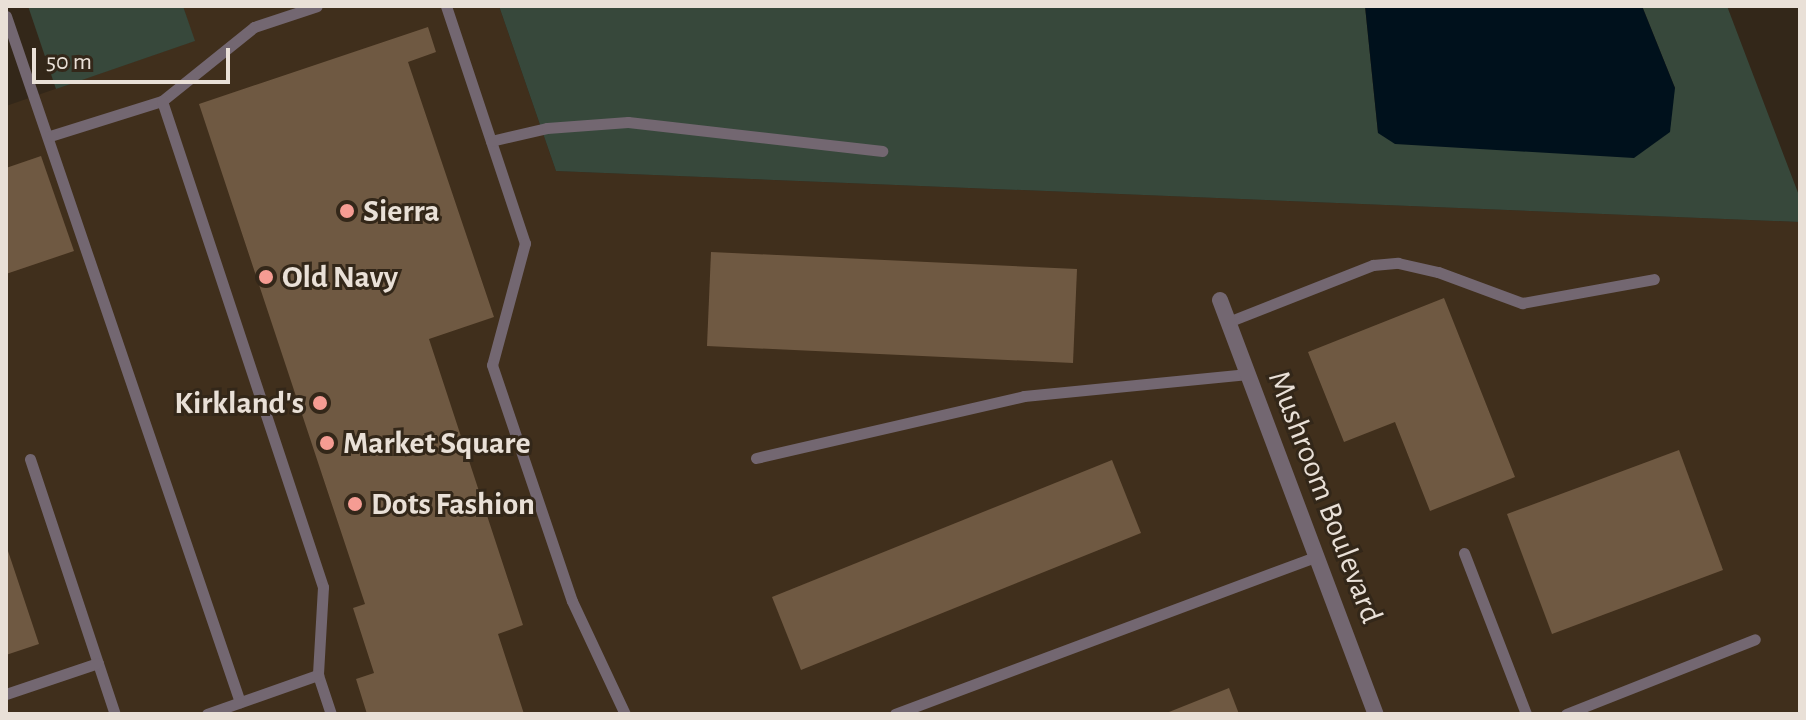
<!DOCTYPE html>
<html>
<head>
<meta charset="utf-8">
<style>
  body { margin:0 }
  #map { position:relative; width:1806px; height:720px; overflow:hidden; background:#332719; font-family:"Alegreya Sans",sans-serif }
  div>[style] { position:absolute }
  .built>* { inset:0; background:#402f1c }
  .green>* { inset:0; background:#37483b }
  .water>* { inset:0; background:#00111c }
  .building>* { inset:0; background:#6f5942 }
  .service>* { height:11px; margin:-5.5px; padding:0 5.5px; transform-origin:5.5px; border-radius:5.5px; background:#736771 }
  .minor>* { height:16px; margin:-8px; padding:0 8px; transform-origin:8px; border-radius:8px; background:#736771 }
  .dots>* { width:22px; height:22px; translate:-50% -50%; box-sizing:border-box; border:4px solid #332719; border-radius:50% }
  span { translate:-50% -50%; white-space:nowrap; text-align:center; line-height:1.15; -webkit-text-stroke:6px #332719; paint-order:stroke }
  .poi-label { font-size:32px; color:#e9e0d7; font-weight:700 }
  .left { translate:0 -50%; text-align:left }
  .right { translate:-100% -50%; text-align:right }
  .street-label { font-size:32px; color:#e9e0d7 }
  .frame { position:absolute; inset:0; border:8px solid #e9e0d7; pointer-events:none }
  .scale { position:absolute; left:32px; top:48px; width:198px; height:36px; box-sizing:border-box; border:4px solid #e9e0d7; border-top:0; padding-left:10px; font-size:24px; line-height:28px; white-space:nowrap; color:#e9e0d7; -webkit-text-stroke:6px #332719; paint-order:stroke }
</style>
</head>
<body>
<div id="map">
  <div class="built">
    <div style="clip-path:polygon(183px 6px,499px 6px,556px 171px,1800px 222px,1800px 714px,6px 714px,6px 106px,194px 41px)"></div>
  </div>
  <div class="green">
    <div style="clip-path:polygon(28px 6px,183px 6px,195px 41px,56px 89px)"></div>
    <div style="clip-path:polygon(499px 6px,1365px 6px,1378px 133px,1675px 88px,1642px 6px,1727px 6px,1800px 198px,1800px 222px,556px 171px)"></div>
  </div>
  <div class="water">
    <div style="clip-path:polygon(1365px 6px,1642px 6px,1675px 88px,1670px 132px,1634px 158px,1395px 144px,1378px 133px)"></div>
  </div>
  <div class="building">
    <div style="clip-path:polygon(428px 27px,436px 52px,408px 62px,494px 317px,429px 339px,523px 625px,498px 634px,524px 714px,367px 714px,356px 679px,374px 673px,353px 608px,365px 604px,199px 104px)"></div>
    <div style="clip-path:polygon(41px 156px,74px 251px,6px 274px,6px 168px)"></div>
    <div style="clip-path:polygon(711px 252px,1077px 269px,1073px 363px,707px 346px)"></div>
    <div style="clip-path:polygon(1444px 298px,1515px 477px,1430px 511px,1395px 422px,1344px 442px,1308px 352px)"></div>
    <div style="clip-path:polygon(1679px 450px,1723px 570px,1552px 634px,1507px 514px)"></div>
    <div style="clip-path:polygon(1112px 460px,1141px 533px,801px 670px,772px 597px)"></div>
    <div style="clip-path:polygon(6px 545px,39px 644px,6px 655px)"></div>
    <div style="clip-path:polygon(1229px 688px,1239px 714px,1164px 714px)"></div>
  </div>
  <div class="service">
    <div style="left:446px;top:6px;width:250px;rotate:71.6deg"></div>
    <div style="left:525px;top:243px;width:126px;rotate:105.1deg"></div>
    <div style="left:492px;top:365px;width:249px;rotate:71.3deg"></div>
    <div style="left:572px;top:601px;width:125px;rotate:64.9deg"></div>
    <div style="left:6px;top:16px;width:725px;rotate:71.17deg"></div>
    <div style="left:162px;top:101px;width:118px;rotate:-38.8deg"></div>
    <div style="left:254px;top:27px;width:66px;rotate:-18.4deg"></div>
    <div style="left:50px;top:136px;width:117px;rotate:-17.4deg"></div>
    <div style="left:162px;top:101px;width:512px;rotate:71.67deg"></div>
    <div style="left:323px;top:587px;width:88px;rotate:93.3deg"></div>
    <div style="left:318px;top:675px;width:41px;rotate:71.6deg"></div>
    <div style="left:491px;top:141px;width:57px;rotate:-13.1deg"></div>
    <div style="left:547px;top:128px;width:81px;rotate:-4.2deg"></div>
    <div style="left:628px;top:122px;width:256px;rotate:6.5deg"></div>
    <div style="left:1228px;top:322px;width:156px;rotate:-21.5deg"></div>
    <div style="left:1373px;top:265px;width:25px;rotate:-5deg"></div>
    <div style="left:1398px;top:263px;width:41px;rotate:12.7deg"></div>
    <div style="left:1438px;top:272px;width:90px;rotate:20.3deg"></div>
    <div style="left:1522px;top:303px;width:134px;rotate:-10.3deg"></div>
    <div style="left:756px;top:458px;width:275px;rotate:-13deg"></div>
    <div style="left:1024px;top:396px;width:225px;rotate:-5.6deg"></div>
    <div style="left:30px;top:459px;width:269px;rotate:71.6deg"></div>
    <div style="left:1464px;top:553px;width:173px;rotate:68.9deg"></div>
    <div style="left:6px;top:694px;width:97px;rotate:-18.6deg"></div>
    <div style="left:207px;top:714px;width:118px;rotate:-19.4deg"></div>
    <div style="left:895px;top:714px;width:451px;rotate:-20.5deg"></div>
    <div style="left:1566px;top:714px;width:203px;rotate:-21.6deg"></div>
  </div>
  <div class="minor">
    <div style="left:1220px;top:300px;width:442px;rotate:69.4deg"></div>
  </div>
  <div class="dots">
    <div style="left:347px;top:211px;background:#f59c93"></div>
    <div style="left:266px;top:277px;background:#f59c93"></div>
    <div style="left:320px;top:403px;background:#f59c93"></div>
    <div style="left:327px;top:443px;background:#f59c93"></div>
    <div style="left:355px;top:504px;background:#f59c93"></div>
  </div>
  <div class="poi-label">
    <span class="left" style="left:363px;top:211px">Sierra</span>
    <span class="left" style="left:282px;top:277px">Old Navy</span>
    <span class="right" style="left:304px;top:403px">Kirkland's</span>
    <span class="left" style="left:343px;top:443px">Market Square</span>
    <span class="left" style="left:371px;top:504px">Dots Fashion</span>
  </div>
  <div class="street-label">
    <span style="left:1325px;top:497px;rotate:69deg">Mushroom Boulevard</span>
  </div>
  <div class="frame"></div>
  <div class="scale">50 m</div>
</div>
</body>
</html>
